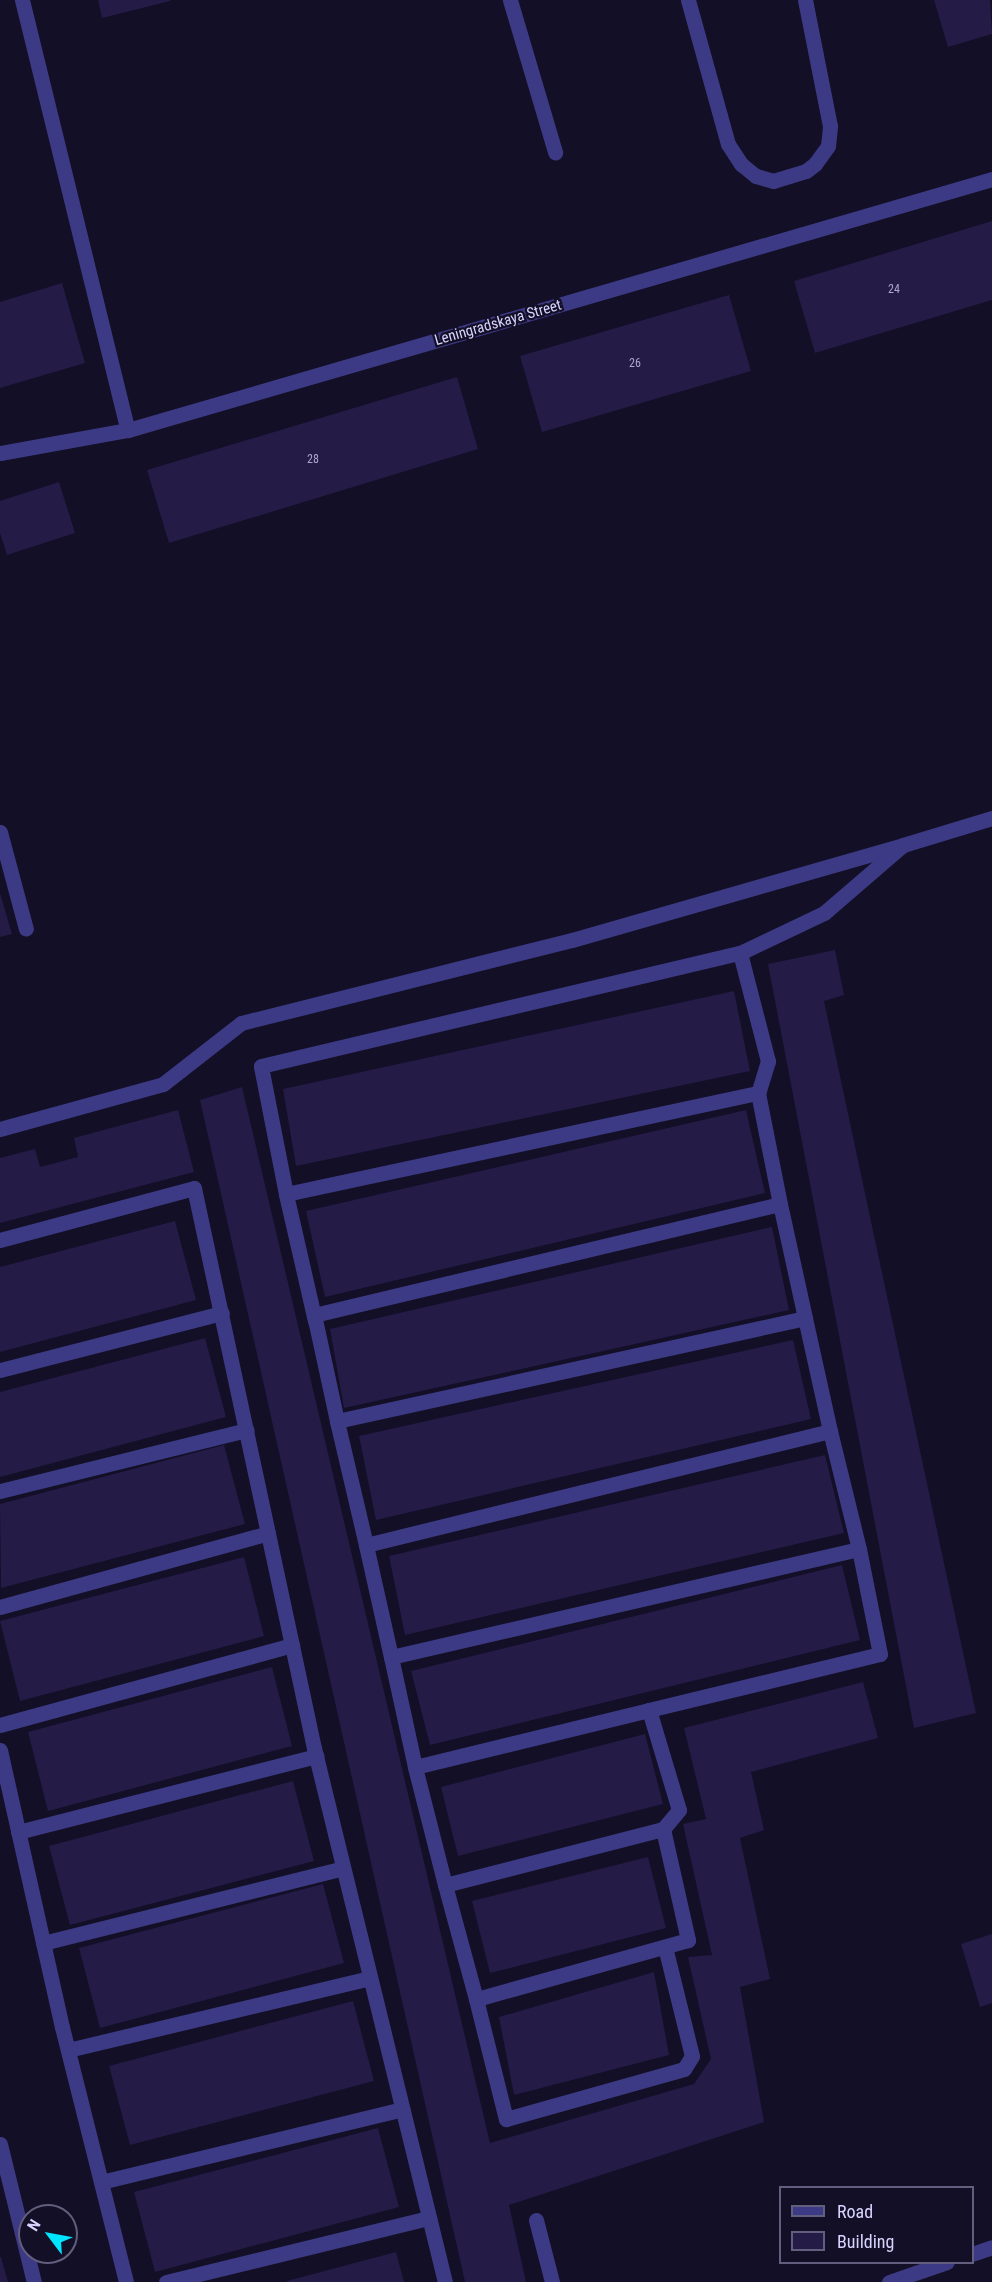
<!DOCTYPE html>
<html>
<head>
<meta charset="utf-8">
<style>
  body { margin:0 }
  #map { position:relative; width:992px; height:2282px; overflow:hidden; background:#130f26; font-family:"Roboto Condensed",sans-serif }
  div>[style] { position:absolute }
  .building>* { inset:0; background:#241b47 }
  .service>* { height:15px; margin:-7.5px; padding:0 7.5px; transform-origin:7.5px; border-radius:7.5px; background:#3d3a85 }
  .minor>* { height:15px; margin:-7.5px; padding:0 7.5px; transform-origin:7.5px; border-radius:7.5px; background:#3d3a85 }
  span { translate:-50% -50%; white-space:nowrap; text-align:center; line-height:1.15; -webkit-text-stroke:4.5px #130f26; paint-order:stroke }
  .number-label { font-size:12px; color:#aca6d1 }
  .number-label span { -webkit-text-stroke-width:0 }
  .street-label { font-size:15px; color:#d9d4ff }
  .legend { position:absolute; left:779px; top:2186px; width:195px; height:78px; box-sizing:border-box; background:#130f26; border:2px solid #625e7d; margin:0; padding:8px 10px; list-style:none; font-size:18px; color:#d9d4ff }
  .legend li { display:flex; align-items:center; gap:12px; height:30px }
  .legend b { width:30px; border:2px solid #625e7d }
  .north { position:absolute; left:18px; top:2204px; width:60px; height:60px; box-sizing:border-box; background:#130f26; border:2px solid #625e7d; border-radius:50%; rotate:302deg; font-size:16px; font-weight:700; line-height:24px; text-align:center; color:#d9d4ff }
  .north::after { content:''; display:block; margin:auto; width:21px; height:27px; background:#00e5ff; clip-path:polygon(50% 0,100% 100%,50% 72%,0 100%) }
</style>
</head>
<body>
<div id="map">
  <div class="building">
    <div style="clip-path:polygon(98px 0,170px 0,170px 1px,102px 18px)"></div>
    <div style="clip-path:polygon(934px 0,990px 0,992px 34px,948px 47px)"></div>
    <div style="clip-path:polygon(992px 221px,992px 300px,815px 353px,794px 281px)"></div>
    <div style="clip-path:polygon(62px 283px,85px 363px,0 388px,0 302px)"></div>
    <div style="clip-path:polygon(729px 295px,751px 371px,542px 432px,520px 356px)"></div>
    <div style="clip-path:polygon(457px 377px,478px 449px,169px 543px,147px 470px)"></div>
    <div style="clip-path:polygon(59px 482px,75px 533px,7px 555px,0 533px,0 501px)"></div>
    <div style="clip-path:polygon(0 893px,12px 934px,0 937px)"></div>
    <div style="clip-path:polygon(835px 950px,844px 995px,824px 1001px,976px 1713px,914px 1728px,768px 964px)"></div>
    <div style="clip-path:polygon(734px 991px,750px 1071px,296px 1166px,283px 1089px)"></div>
    <div style="clip-path:polygon(242px 1087px,490px 2143px,694px 2084px,711px 2059px,688px 1957px,712px 1955px,683px 1824px,706px 1819px,684px 1728px,863px 1682px,878px 1738px,751px 1772px,764px 1830px,740px 1838px,770px 1979px,740px 1987px,764px 2122px,509px 2205px,526px 2282px,465px 2282px,200px 1100px)"></div>
    <div style="clip-path:polygon(178px 1110px,194px 1172px,0 1223px,0 1158px,35px 1149px,40px 1167px,78px 1157px,74px 1138px)"></div>
    <div style="clip-path:polygon(746px 1110px,765px 1193px,325px 1297px,306px 1211px)"></div>
    <div style="clip-path:polygon(175px 1221px,196px 1300px,0 1352px,0 1267px)"></div>
    <div style="clip-path:polygon(772px 1227px,789px 1310px,344px 1408px,330px 1329px)"></div>
    <div style="clip-path:polygon(205px 1338px,226px 1417px,0 1477px,0 1392px)"></div>
    <div style="clip-path:polygon(793px 1340px,811px 1419px,376px 1520px,359px 1436px)"></div>
    <div style="clip-path:polygon(224px 1445px,245px 1524px,1px 1588px,0 1504px)"></div>
    <div style="clip-path:polygon(825px 1455px,844px 1533px,405px 1635px,389px 1556px)"></div>
    <div style="clip-path:polygon(244px 1557px,264px 1636px,20px 1701px,0 1621px)"></div>
    <div style="clip-path:polygon(842px 1565px,860px 1640px,430px 1745px,411px 1671px)"></div>
    <div style="clip-path:polygon(272px 1667px,292px 1746px,48px 1811px,28px 1732px)"></div>
    <div style="clip-path:polygon(645px 1734px,663px 1804px,458px 1856px,441px 1787px)"></div>
    <div style="clip-path:polygon(293px 1781px,314px 1861px,70px 1925px,49px 1846px)"></div>
    <div style="clip-path:polygon(648px 1857px,666px 1928px,490px 1973px,472px 1901px)"></div>
    <div style="clip-path:polygon(323px 1884px,344px 1963px,100px 2028px,79px 1948px)"></div>
    <div style="clip-path:polygon(992px 1934px,992px 2003px,980px 2007px,961px 1944px)"></div>
    <div style="clip-path:polygon(654px 1972px,669px 2055px,514px 2095px,499px 2017px)"></div>
    <div style="clip-path:polygon(353px 2001px,374px 2081px,130px 2145px,109px 2066px)"></div>
    <div style="clip-path:polygon(378px 2128px,399px 2207px,155px 2272px,134px 2192px)"></div>
    <div style="clip-path:polygon(396px 2252px,404px 2282px,287px 2282px,287px 2281px)"></div>
    <div style="clip-path:polygon(0 2257px,1px 2257px,8px 2282px,0 2282px)"></div>
  </div>
  <div class="service">
    <div style="left:22px;top:0;width:443px;rotate:76.2deg"></div>
    <div style="left:510px;top:0;width:159px;rotate:73.5deg"></div>
    <div style="left:688px;top:0;width:149px;rotate:74.5deg"></div>
    <div style="left:728px;top:144px;width:24px;rotate:57deg"></div>
    <div style="left:741px;top:164px;width:19px;rotate:39deg"></div>
    <div style="left:756px;top:176px;width:18px;rotate:16deg"></div>
    <div style="left:773px;top:181px;width:34px;rotate:-17deg"></div>
    <div style="left:806px;top:171px;width:11px;rotate:-38deg"></div>
    <div style="left:815px;top:164px;width:22px;rotate:-54deg"></div>
    <div style="left:828px;top:146px;width:20px;rotate:-84deg"></div>
    <div style="left:830px;top:126px;width:128px;rotate:-101.2deg"></div>
    <div style="left:0;top:832px;width:100px;rotate:75deg"></div>
    <div style="left:740px;top:953px;width:93px;rotate:-25.5deg"></div>
    <div style="left:0;top:1129px;width:169px;rotate:-15.4deg"></div>
    <div style="left:163px;top:1084px;width:99px;rotate:-38deg"></div>
    <div style="left:241px;top:1023px;width:341px;rotate:-14.1deg"></div>
    <div style="left:572px;top:940px;width:344px;rotate:-16deg"></div>
    <div style="left:286px;top:1194px;width:130px;rotate:-101.1deg"></div>
    <div style="left:261px;top:1066px;width:492px;rotate:-13.3deg"></div>
    <div style="left:740px;top:953px;width:112px;rotate:75.5deg"></div>
    <div style="left:768px;top:1061px;width:34px;rotate:107deg"></div>
    <div style="left:0;top:1240px;width:201px;rotate:-15deg"></div>
    <div style="left:194px;top:1188px;width:573px;rotate:77.91deg"></div>
    <div style="left:314px;top:1748px;width:550px;rotate:76.22deg"></div>
    <div style="left:315px;top:1321px;width:130px;rotate:-102.9deg"></div>
    <div style="left:286px;top:1194px;width:483px;rotate:-12.1deg"></div>
    <div style="left:758px;top:1093px;width:113px;rotate:78.8deg"></div>
    <div style="left:0;top:1370px;width:229px;rotate:-14.4deg"></div>
    <div style="left:337px;top:1421px;width:108px;rotate:-102.2deg"></div>
    <div style="left:314px;top:1315px;width:479px;rotate:-13.4deg"></div>
    <div style="left:780px;top:1204px;width:117px;rotate:77.6deg"></div>
    <div style="left:0;top:1491px;width:254px;rotate:-13.9deg"></div>
    <div style="left:366px;top:1545px;width:127px;rotate:-103.2deg"></div>
    <div style="left:337px;top:1421px;width:479px;rotate:-12.4deg"></div>
    <div style="left:805px;top:1318px;width:116px;rotate:77.5deg"></div>
    <div style="left:0;top:1607px;width:278px;rotate:-15.4deg"></div>
    <div style="left:391px;top:1657px;width:115px;rotate:-102.6deg"></div>
    <div style="left:366px;top:1545px;width:478px;rotate:-13.8deg"></div>
    <div style="left:830px;top:1431px;width:122px;rotate:76.2deg"></div>
    <div style="left:0;top:1725px;width:303px;rotate:-15.3deg"></div>
    <div style="left:415px;top:1767px;width:113px;rotate:-102.3deg"></div>
    <div style="left:391px;top:1657px;width:480px;rotate:-13deg"></div>
    <div style="left:859px;top:1549px;width:107px;rotate:78.7deg"></div>
    <div style="left:880px;top:1654px;width:238px;rotate:166.4deg"></div>
    <div style="left:18px;top:1832px;width:308px;rotate:-14.3deg"></div>
    <div style="left:445px;top:1885px;width:122px;rotate:-104.3deg"></div>
    <div style="left:415px;top:1767px;width:241px;rotate:-13.7deg"></div>
    <div style="left:649px;top:1710px;width:104px;rotate:73.3deg"></div>
    <div style="left:679px;top:1810px;width:25px;rotate:130deg"></div>
    <div style="left:43px;top:1943px;width:309px;rotate:-14deg"></div>
    <div style="left:476px;top:1999px;width:118px;rotate:-105.2deg"></div>
    <div style="left:445px;top:1885px;width:225px;rotate:-14.4deg"></div>
    <div style="left:663px;top:1829px;width:114px;rotate:77.3deg"></div>
    <div style="left:688px;top:1940px;width:220px;rotate:164.4deg"></div>
    <div style="left:476px;top:1999px;width:124px;rotate:76deg"></div>
    <div style="left:506px;top:2119px;width:185px;rotate:-15.7deg"></div>
    <div style="left:684px;top:2069px;width:15px;rotate:-58deg"></div>
    <div style="left:692px;top:2056px;width:112px;rotate:-103.9deg"></div>
    <div style="left:68px;top:2050px;width:310px;rotate:-13.4deg"></div>
    <div style="left:0;top:2144px;width:142px;rotate:76.2deg"></div>
    <div style="left:101px;top:2182px;width:310px;rotate:-13.6deg"></div>
    <div style="left:536px;top:2220px;width:64px;rotate:75.5deg"></div>
    <div style="left:972px;top:2254px;width:21px;rotate:-19deg"></div>
    <div style="left:166px;top:2282px;width:271px;rotate:-13.7deg"></div>
    <div style="left:889px;top:2282px;width:61px;rotate:-19deg"></div>
  </div>
  <div class="minor">
    <div style="left:0;top:453px;width:130px;rotate:-10.2deg"></div>
    <div style="left:128px;top:430px;width:900px;rotate:-16.2deg"></div>
    <div style="left:824px;top:913px;width:104px;rotate:-40.7deg"></div>
    <div style="left:903px;top:845px;width:93px;rotate:-16.9deg"></div>
    <div style="left:0;top:1750px;width:284px;rotate:77.4deg"></div>
    <div style="left:62px;top:2027px;width:263px;rotate:75.9deg"></div>
  </div>
  <div class="number-label">
    <span style="left:894px;top:290px">24</span>
    <span style="left:635px;top:364px">26</span>
    <span style="left:313px;top:460px">28</span>
  </div>
  <div class="street-label">
    <span style="left:498px;top:323px;rotate:-16deg">Leningradskaya Street</span>
  </div>
  <ul class="legend">
  <li><b style="height:8px;background:#3d3a85"></b>Road</li>
  <li><b style="height:16px;background:#241b47"></b>Building</li>
  </ul>
  <div class="north">N</div>
</div>
</body>
</html>
